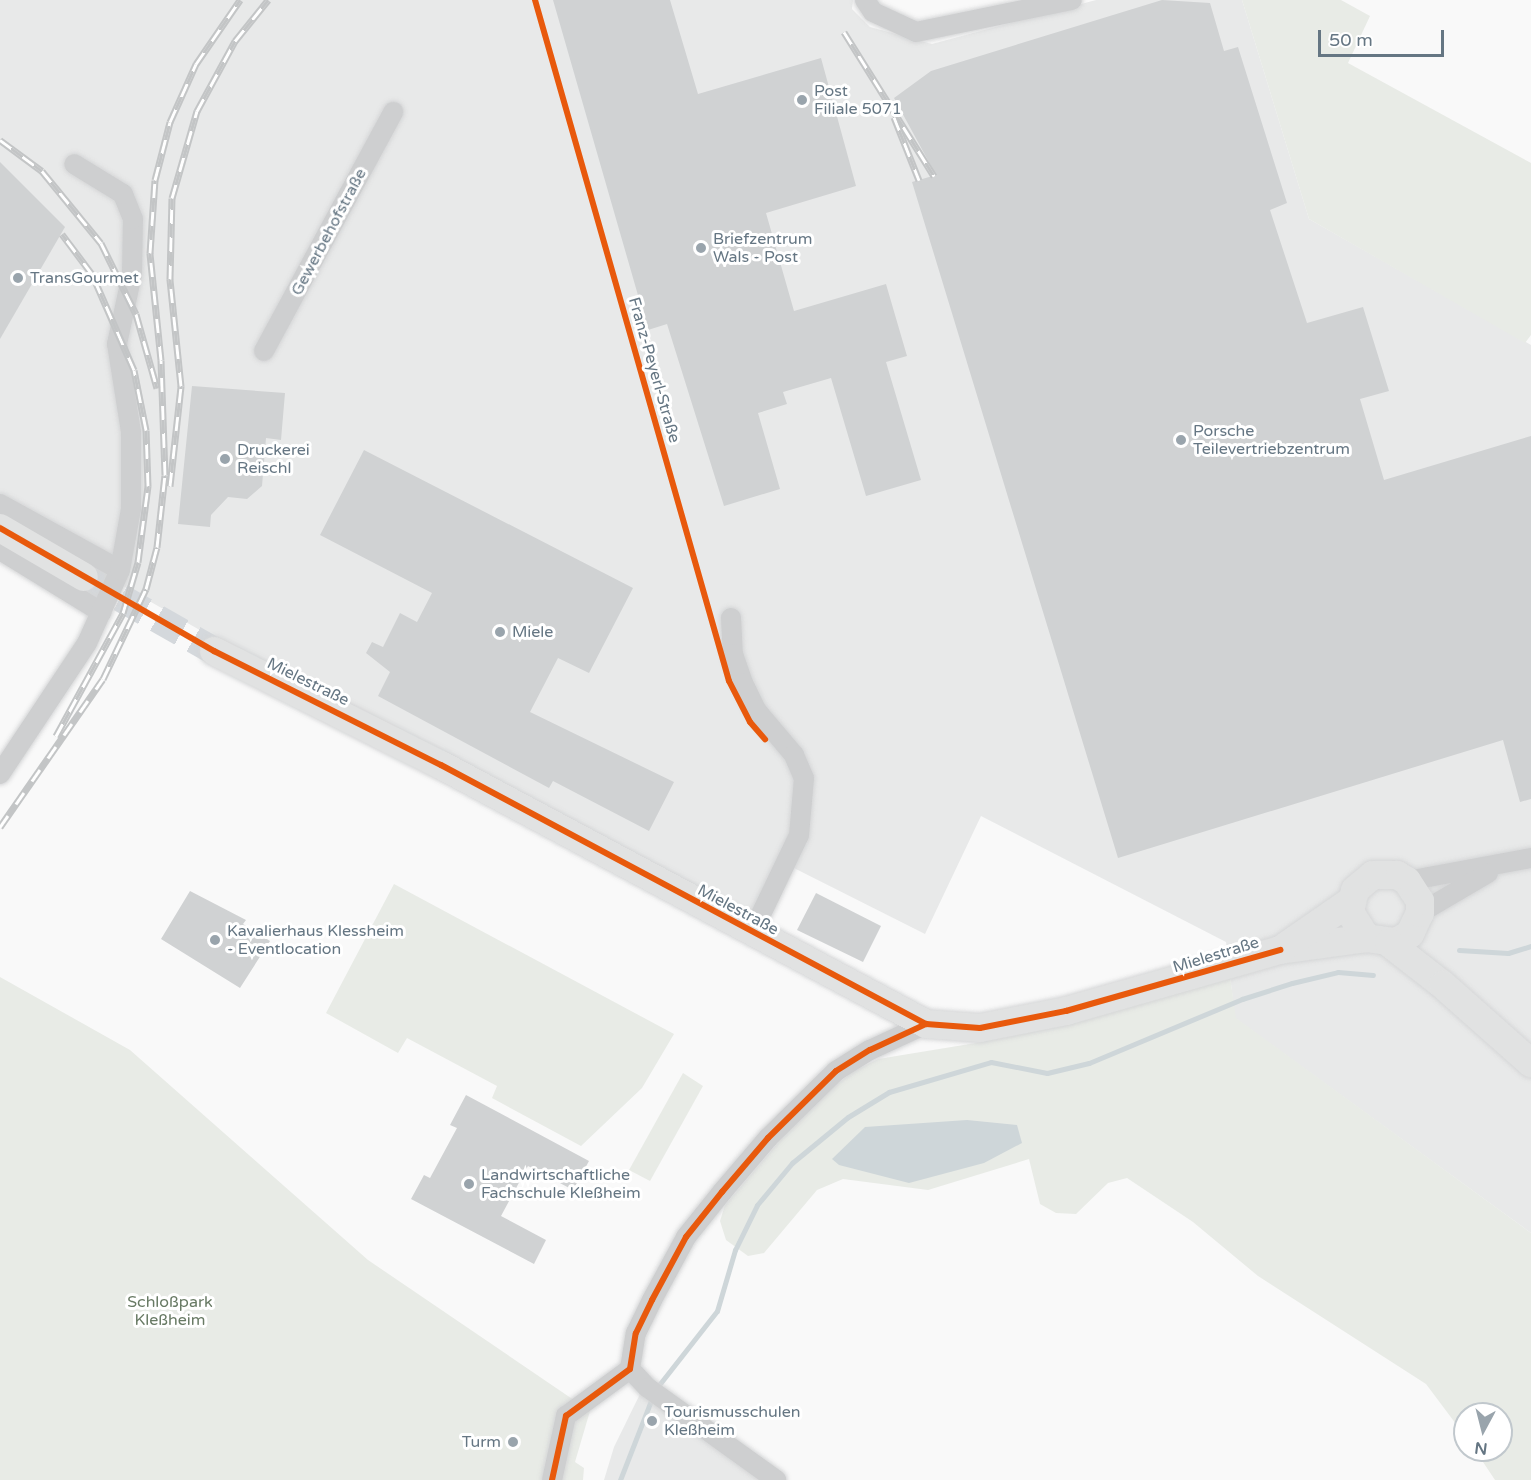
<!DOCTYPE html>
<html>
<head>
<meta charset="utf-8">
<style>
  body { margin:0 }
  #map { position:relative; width:1531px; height:1480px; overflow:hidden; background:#f9f9f9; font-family:"Varela Round",sans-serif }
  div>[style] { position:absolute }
  .built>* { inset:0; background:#e8e9e9 }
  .green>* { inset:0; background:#e8ebe6 }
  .water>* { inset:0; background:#ced6d9 }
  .stream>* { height:5px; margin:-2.5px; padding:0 2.5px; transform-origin:2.5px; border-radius:2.5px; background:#ced6d9 }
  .building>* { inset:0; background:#d0d2d3 }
  .secondary-tunnel>* { height:28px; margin-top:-14px; transform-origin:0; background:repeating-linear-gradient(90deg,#d4d8dc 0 28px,transparent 0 42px) }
  .roads { filter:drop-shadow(0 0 2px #d5d6d7) drop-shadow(0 0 2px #d5d6d7) }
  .street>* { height:20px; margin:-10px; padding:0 10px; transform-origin:10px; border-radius:10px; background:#cecfd0 }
  .secondary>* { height:28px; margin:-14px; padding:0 14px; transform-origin:14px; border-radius:14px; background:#e1e2e2 }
  .rail>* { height:7px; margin-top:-3.5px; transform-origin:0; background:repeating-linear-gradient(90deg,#fff 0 14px,#c3c5c6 0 28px); box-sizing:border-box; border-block:2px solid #c3c5c6 }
  .cycleway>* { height:6px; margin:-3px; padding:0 3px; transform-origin:3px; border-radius:3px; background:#e8590c }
  .dots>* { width:16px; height:16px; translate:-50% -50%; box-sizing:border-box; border:3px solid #fff; border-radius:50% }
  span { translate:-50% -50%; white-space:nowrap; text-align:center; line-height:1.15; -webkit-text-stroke:6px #fff; paint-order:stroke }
  .poi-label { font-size:16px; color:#657683 }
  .left { translate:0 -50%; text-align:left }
  .right { translate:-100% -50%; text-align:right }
  .street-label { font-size:16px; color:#657683 }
  .park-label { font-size:16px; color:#687a64 }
  .north { position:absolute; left:1453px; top:1402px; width:60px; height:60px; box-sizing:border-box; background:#fff; border:2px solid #c1c8cd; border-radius:50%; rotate:187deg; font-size:16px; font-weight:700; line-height:24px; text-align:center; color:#657683 }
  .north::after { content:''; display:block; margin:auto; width:21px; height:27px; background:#99a4ac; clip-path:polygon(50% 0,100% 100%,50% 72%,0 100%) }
  .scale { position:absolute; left:1318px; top:30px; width:126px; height:27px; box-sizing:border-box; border:3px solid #657683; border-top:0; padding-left:8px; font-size:18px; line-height:21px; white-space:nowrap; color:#657683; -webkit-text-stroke:4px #fff; paint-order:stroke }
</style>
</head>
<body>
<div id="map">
  <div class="built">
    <div style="clip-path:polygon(0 0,853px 0,852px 9px,870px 27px,932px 44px,1096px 0,1242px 0,1309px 219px,1531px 345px,1531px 1233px,1235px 1018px,1226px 942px,981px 816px,925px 934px,780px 861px,751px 916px,224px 644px,0 515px)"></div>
    <div style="clip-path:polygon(640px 1394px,762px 1480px,604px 1480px,614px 1447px)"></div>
  </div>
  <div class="green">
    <div style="clip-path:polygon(1242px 0,1341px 0,1370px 16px,1348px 63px,1531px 163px,1531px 335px,1525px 343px,1309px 219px)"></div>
    <div style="clip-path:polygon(394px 884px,674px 1034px,642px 1088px,581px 1146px,492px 1098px,497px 1086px,407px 1038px,398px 1053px,326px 1013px)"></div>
    <div style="clip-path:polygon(0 977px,130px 1050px,368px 1260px,590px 1411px,575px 1462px,584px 1468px,583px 1480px,0 1480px)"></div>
    <div style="clip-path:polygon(1230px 977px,1236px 1018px,1531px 1233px,1531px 1480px,1495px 1480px,1475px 1450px,1501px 1450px,1501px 1414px,1465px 1414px,1465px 1436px,1426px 1384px,1258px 1276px,1193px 1222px,1127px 1178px,1108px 1183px,1076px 1214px,1056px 1213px,1040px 1204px,1029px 1159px,928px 1190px,843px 1179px,817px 1190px,764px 1253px,748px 1256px,726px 1240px,720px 1221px,725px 1205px,812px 1103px,854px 1071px,878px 1059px,982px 1042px)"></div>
    <div style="clip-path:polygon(683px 1073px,703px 1086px,650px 1181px,629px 1170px)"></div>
  </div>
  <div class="water">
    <div style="clip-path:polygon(967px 1120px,1017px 1125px,1022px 1143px,984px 1163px,909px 1183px,839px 1165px,832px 1159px,865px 1127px)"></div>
  </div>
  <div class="stream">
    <div style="left:1459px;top:950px;width:49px;rotate:3.5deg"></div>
    <div style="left:1508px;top:953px;width:24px;rotate:-17deg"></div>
    <div style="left:620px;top:1480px;width:97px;rotate:-68.7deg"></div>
    <div style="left:655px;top:1390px;width:100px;rotate:-51.9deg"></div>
    <div style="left:717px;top:1311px;width:64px;rotate:-73.6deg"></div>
    <div style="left:735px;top:1250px;width:50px;rotate:-63.9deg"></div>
    <div style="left:757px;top:1205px;width:55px;rotate:-50.2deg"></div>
    <div style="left:792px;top:1163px;width:72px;rotate:-39.4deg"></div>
    <div style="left:848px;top:1117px;width:48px;rotate:-31.4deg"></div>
    <div style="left:889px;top:1092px;width:106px;rotate:-16.4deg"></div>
    <div style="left:991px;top:1062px;width:57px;rotate:11.1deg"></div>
    <div style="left:1047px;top:1073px;width:43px;rotate:-13.4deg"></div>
    <div style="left:1089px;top:1063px;width:166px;rotate:-22.7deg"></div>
    <div style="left:1242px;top:999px;width:52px;rotate:-17.7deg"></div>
    <div style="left:1292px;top:983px;width:47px;rotate:-13.4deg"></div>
    <div style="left:1338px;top:972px;width:35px;rotate:5deg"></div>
  </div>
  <div class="building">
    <div style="clip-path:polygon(553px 0,670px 0,698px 94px,821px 58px,856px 186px,766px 213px,794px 311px,886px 284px,907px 356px,886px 362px,921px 480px,866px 496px,831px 378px,783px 392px,787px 404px,758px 413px,780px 489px,724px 506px,667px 324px,648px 330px)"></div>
    <div style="clip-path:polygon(1162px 0,1210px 3px,1224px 51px,1238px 47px,1287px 203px,1270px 210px,1307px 323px,1363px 307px,1389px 391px,1360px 399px,1384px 480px,1531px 436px,1531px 799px,1520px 802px,1503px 740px,1118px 858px,912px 182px,936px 175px,894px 98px,931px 71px)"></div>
    <div style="clip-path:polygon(0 162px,65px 227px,0 339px)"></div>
    <div style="clip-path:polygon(192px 386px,285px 393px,281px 440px,266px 438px,262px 486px,247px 499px,228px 497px,211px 515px,210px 527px,178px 524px)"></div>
    <div style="clip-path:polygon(364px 450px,633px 588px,589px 673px,558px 658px,530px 712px,674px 782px,649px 831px,553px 781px,549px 788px,378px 696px,390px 672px,366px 653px,372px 642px,383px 647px,400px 613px,417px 622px,432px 593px,320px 535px)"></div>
    <div style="clip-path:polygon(190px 891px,246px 920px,243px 924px,270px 941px,240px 988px,161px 939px)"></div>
    <div style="clip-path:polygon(816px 893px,881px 926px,863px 962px,797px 930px)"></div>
    <div style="clip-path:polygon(466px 1095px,589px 1161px,573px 1190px,528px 1166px,501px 1216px,546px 1240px,534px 1264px,411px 1199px,424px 1175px,430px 1178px,457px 1128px,450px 1125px)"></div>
  </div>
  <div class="secondary-tunnel">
    <div style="left:84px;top:577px;width:150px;rotate:29.6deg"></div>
  </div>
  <div class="roads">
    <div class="street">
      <div style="left:865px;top:0;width:14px;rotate:56deg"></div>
      <div style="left:873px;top:12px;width:47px;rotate:24.9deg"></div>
      <div style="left:916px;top:32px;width:159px;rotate:-11.6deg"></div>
      <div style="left:264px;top:351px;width:272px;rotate:-61.6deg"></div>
      <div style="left:0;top:504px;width:137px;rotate:28.8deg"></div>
      <div style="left:0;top:550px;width:119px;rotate:31.5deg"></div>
      <div style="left:731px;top:618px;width:36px;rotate:87deg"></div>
      <div style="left:733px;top:654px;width:31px;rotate:71deg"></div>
      <div style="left:743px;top:683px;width:30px;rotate:64deg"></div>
      <div style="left:756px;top:710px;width:59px;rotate:49.8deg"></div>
      <div style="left:794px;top:755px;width:25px;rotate:67deg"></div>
      <div style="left:804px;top:778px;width:57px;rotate:95deg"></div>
      <div style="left:799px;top:835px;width:109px;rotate:115.6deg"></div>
      <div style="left:0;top:774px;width:157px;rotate:-56.4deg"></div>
      <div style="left:87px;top:643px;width:80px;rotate:-65.7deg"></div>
      <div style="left:120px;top:570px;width:62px;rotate:-79.8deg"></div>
      <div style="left:131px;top:509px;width:77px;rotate:-90deg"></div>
      <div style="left:131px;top:432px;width:89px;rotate:-99deg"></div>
      <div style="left:117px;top:344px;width:72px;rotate:-77.9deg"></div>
      <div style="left:132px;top:274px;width:55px;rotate:-89deg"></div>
      <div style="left:133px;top:219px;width:27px;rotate:-112deg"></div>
      <div style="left:123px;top:194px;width:57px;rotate:-148.5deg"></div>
      <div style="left:1407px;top:881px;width:126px;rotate:-10.5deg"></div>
      <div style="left:1420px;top:913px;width:79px;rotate:-30.5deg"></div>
      <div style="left:630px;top:1369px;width:26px;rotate:47deg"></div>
      <div style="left:648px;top:1388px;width:158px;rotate:35.7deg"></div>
      <div style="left:552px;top:1480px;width:66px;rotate:-77.7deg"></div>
      <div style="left:566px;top:1416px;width:79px;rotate:-36.3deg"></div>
      <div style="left:630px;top:1369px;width:36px;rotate:-81deg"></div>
      <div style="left:636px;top:1333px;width:37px;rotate:-64deg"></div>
      <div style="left:652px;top:1300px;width:72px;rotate:-61.6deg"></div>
      <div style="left:686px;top:1237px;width:58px;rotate:-51.3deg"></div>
      <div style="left:722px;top:1192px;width:71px;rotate:-49.6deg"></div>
      <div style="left:768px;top:1138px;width:95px;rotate:-44.6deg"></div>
      <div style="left:836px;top:1071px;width:40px;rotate:-32deg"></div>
      <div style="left:870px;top:1050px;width:62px;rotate:-24.9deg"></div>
    </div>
    <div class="secondary">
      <div style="left:0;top:528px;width:97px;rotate:30.3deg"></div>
      <div style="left:214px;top:651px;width:254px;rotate:26.7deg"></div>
      <div style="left:441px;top:765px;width:550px;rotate:28.1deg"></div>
      <div style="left:926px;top:1024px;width:54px;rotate:4.2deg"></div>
      <div style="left:980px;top:1028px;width:88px;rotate:-11.2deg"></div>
      <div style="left:1066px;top:1011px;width:223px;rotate:-15.9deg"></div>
      <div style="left:1280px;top:950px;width:87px;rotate:-7.9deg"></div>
      <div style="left:1366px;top:938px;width:30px;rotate:8deg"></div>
      <div style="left:1396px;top:942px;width:16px;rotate:-30deg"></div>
      <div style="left:1410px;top:934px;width:23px;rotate:-65deg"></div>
      <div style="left:1420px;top:913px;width:12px;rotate:-90deg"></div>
      <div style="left:1420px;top:901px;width:24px;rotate:-123deg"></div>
      <div style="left:1407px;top:881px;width:12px;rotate:-149deg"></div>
      <div style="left:1397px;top:875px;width:24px;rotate:180deg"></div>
      <div style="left:1373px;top:875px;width:23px;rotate:140deg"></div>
      <div style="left:1355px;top:890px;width:23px;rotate:103deg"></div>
      <div style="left:1350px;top:912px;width:31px;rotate:58deg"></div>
      <div style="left:1389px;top:943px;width:68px;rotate:37.9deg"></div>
      <div style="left:1443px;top:985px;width:118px;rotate:41.6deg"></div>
      <div style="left:1286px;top:946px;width:79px;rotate:-34.7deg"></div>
    </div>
  </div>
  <div class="rail">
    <div style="left:844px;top:32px;width:170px;rotate:58deg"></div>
    <div style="left:894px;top:117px;width:68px;rotate:68.4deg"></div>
    <div style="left:0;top:140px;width:52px;rotate:36.4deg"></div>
    <div style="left:42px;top:171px;width:93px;rotate:50.7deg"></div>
    <div style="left:101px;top:243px;width:79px;rotate:63.8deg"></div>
    <div style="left:136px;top:314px;width:77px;rotate:74.2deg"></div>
    <div style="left:170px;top:486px;width:101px;rotate:-83.7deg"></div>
    <div style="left:181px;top:386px;width:108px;rotate:-95.9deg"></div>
    <div style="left:170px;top:279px;width:81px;rotate:-88.6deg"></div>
    <div style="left:172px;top:198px;width:91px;rotate:-74deg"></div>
    <div style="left:197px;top:111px;width:80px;rotate:-61.5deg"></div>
    <div style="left:235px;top:41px;width:53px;rotate:-51.2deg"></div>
    <div style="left:56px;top:736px;width:140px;rotate:-61.4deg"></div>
    <div style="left:123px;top:613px;width:53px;rotate:-73.6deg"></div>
    <div style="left:138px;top:562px;width:77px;rotate:-82.5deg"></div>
    <div style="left:148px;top:486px;width:56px;rotate:-92deg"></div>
    <div style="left:146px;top:430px;width:61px;rotate:-101.3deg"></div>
    <div style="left:134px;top:370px;width:105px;rotate:-113.6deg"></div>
    <div style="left:92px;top:274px;width:50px;rotate:-126.9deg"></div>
    <div style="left:0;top:827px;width:180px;rotate:-55.2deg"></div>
    <div style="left:103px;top:679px;width:100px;rotate:-64.5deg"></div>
    <div style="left:146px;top:589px;width:43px;rotate:-75.3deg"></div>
    <div style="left:157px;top:547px;width:72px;rotate:-83.7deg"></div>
    <div style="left:165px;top:475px;width:115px;rotate:-92deg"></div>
    <div style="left:161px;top:360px;width:108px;rotate:-95.9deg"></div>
    <div style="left:150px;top:253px;width:73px;rotate:-86.1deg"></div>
    <div style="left:155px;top:180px;width:60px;rotate:-75.5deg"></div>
    <div style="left:170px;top:122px;width:64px;rotate:-65.9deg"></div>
    <div style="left:196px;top:64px;width:78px;rotate:-55.5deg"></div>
  </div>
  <div class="cycleway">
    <div style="left:535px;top:0;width:708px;rotate:74.1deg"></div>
    <div style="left:729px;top:681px;width:46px;rotate:62.9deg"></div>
    <div style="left:750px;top:722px;width:23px;rotate:49deg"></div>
    <div style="left:0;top:528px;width:247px;rotate:29.9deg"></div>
    <div style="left:214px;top:651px;width:254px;rotate:26.7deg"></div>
    <div style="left:441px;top:765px;width:550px;rotate:28.1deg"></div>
    <div style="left:926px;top:1024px;width:54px;rotate:4.2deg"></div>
    <div style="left:980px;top:1028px;width:88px;rotate:-11.2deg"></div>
    <div style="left:1066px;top:1011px;width:223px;rotate:-15.9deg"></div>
    <div style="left:552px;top:1480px;width:66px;rotate:-77.7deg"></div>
    <div style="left:566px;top:1416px;width:79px;rotate:-36.3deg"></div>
    <div style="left:630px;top:1369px;width:36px;rotate:-81deg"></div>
    <div style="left:636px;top:1333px;width:37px;rotate:-64deg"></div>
    <div style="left:652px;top:1300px;width:72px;rotate:-61.6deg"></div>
    <div style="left:686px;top:1237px;width:58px;rotate:-51.3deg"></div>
    <div style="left:722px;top:1192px;width:71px;rotate:-49.6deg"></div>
    <div style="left:768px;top:1138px;width:95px;rotate:-44.6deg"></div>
    <div style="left:836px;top:1071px;width:40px;rotate:-32deg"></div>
    <div style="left:870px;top:1050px;width:62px;rotate:-24.9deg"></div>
  </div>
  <div class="dots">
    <div style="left:802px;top:100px;background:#99a4ac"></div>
    <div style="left:701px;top:248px;background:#99a4ac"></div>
    <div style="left:18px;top:278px;background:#99a4ac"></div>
    <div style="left:1181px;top:440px;background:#99a4ac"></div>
    <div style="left:225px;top:459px;background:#99a4ac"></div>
    <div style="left:500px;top:632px;background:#99a4ac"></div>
    <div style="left:215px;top:940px;background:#99a4ac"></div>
    <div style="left:469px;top:1184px;background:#99a4ac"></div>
    <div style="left:652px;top:1421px;background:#99a4ac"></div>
    <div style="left:513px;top:1442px;background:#99a4ac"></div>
  </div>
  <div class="poi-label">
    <span class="left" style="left:814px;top:100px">Post<br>Filiale 5071</span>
    <span class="left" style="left:713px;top:248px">Briefzentrum<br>Wals - Post</span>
    <span class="left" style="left:30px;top:278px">TransGourmet</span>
    <span class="left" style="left:1193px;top:440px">Porsche<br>Teilevertriebzentrum</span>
    <span class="left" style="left:237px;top:459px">Druckerei<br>Reischl</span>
    <span class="left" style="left:512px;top:632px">Miele</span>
    <span class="left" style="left:227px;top:940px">Kavalierhaus Klessheim<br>- Eventlocation</span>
    <span class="left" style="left:481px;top:1184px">Landwirtschaftliche<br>Fachschule Kleßheim</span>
    <span class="left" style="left:664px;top:1421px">Tourismusschulen<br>Kleßheim</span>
    <span class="right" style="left:501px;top:1442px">Turm</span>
  </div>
  <div class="street-label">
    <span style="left:329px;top:232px;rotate:-62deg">Gewerbehofstraße</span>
    <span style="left:654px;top:370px;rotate:74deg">Franz-Peyerl-Straße</span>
    <span style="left:308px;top:682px;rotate:26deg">Mielestraße</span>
    <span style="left:738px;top:910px;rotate:28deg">Mielestraße</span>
    <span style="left:1216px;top:955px;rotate:-17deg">Mielestraße</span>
  </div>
  <div class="park-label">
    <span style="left:170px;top:1311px">Schloßpark<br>Kleßheim</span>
  </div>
  <div class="north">N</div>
  <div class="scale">50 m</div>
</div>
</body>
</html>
